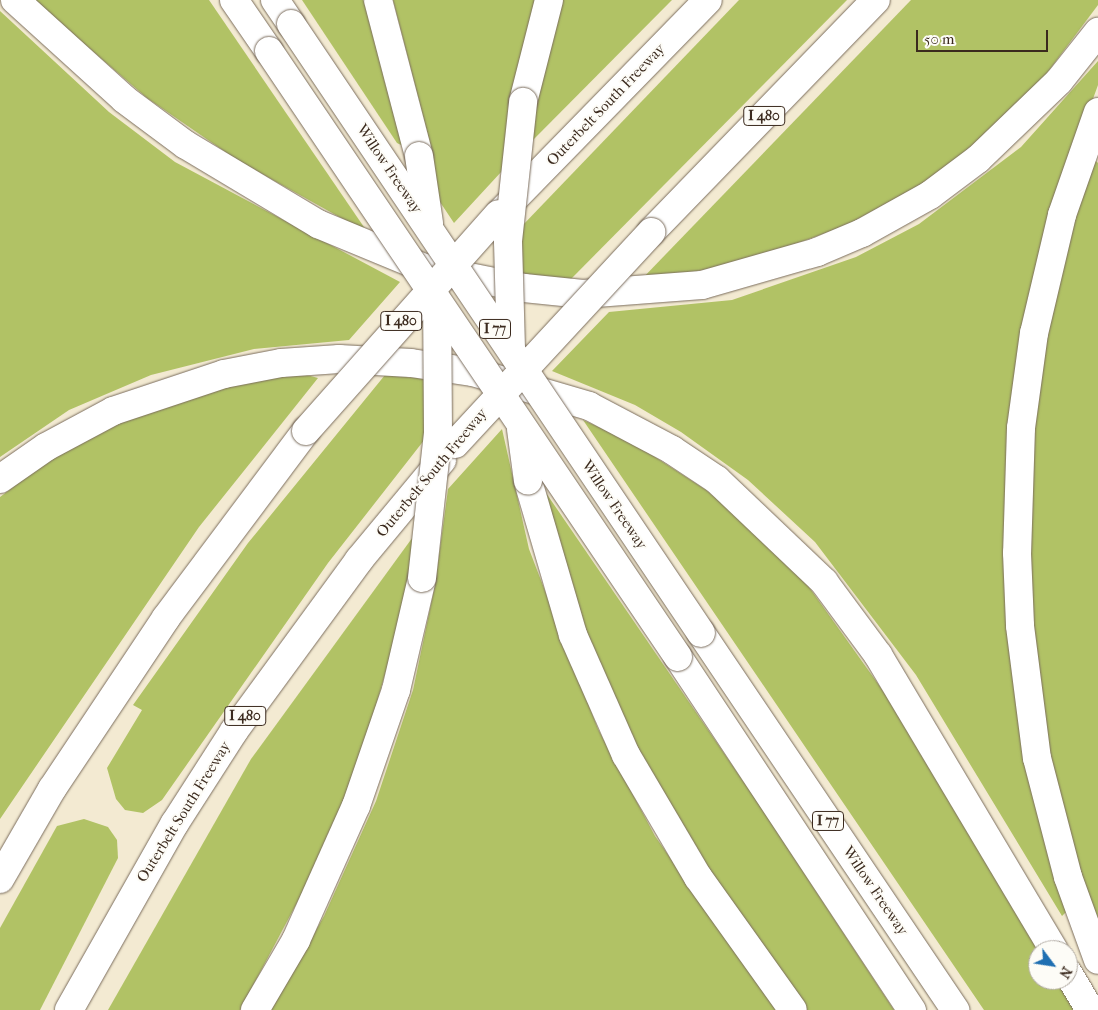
<!DOCTYPE html>
<html>
<head>
<meta charset="utf-8">
<style>
  body { margin:0 }
  #map { position:relative; width:1098px; height:1010px; overflow:hidden; background:#f3ead2; font-family:"IM FELL French Canon",serif }
  div>[style] { position:absolute }
  .green>* { inset:0; background:#b1c265 }
  .roads { filter:drop-shadow(0 0 1px #7b6d5d) drop-shadow(0 0 1px #7b6d5d) }
  .highway>* { height:28px; margin:-14px; padding:0 14px; transform-origin:14px; border-radius:14px; background:#fff }
  .bridges { filter:drop-shadow(0 0 1px #7b6d5d) drop-shadow(0 0 1px #7b6d5d) }
  .highway-bridge>* { height:28px; margin:-14px; padding:0 14px; transform-origin:14px; border-radius:14px; background:#fff }
  span { translate:-50% -50%; white-space:nowrap; text-align:center; line-height:1.15; -webkit-text-stroke:4px #fdfcf7; paint-order:stroke }
  .shield-label span { padding:1px 4px; background:#fdfcf7; border:1px solid; border-radius:4px; -webkit-text-stroke-width:0 }
  .shield-label { font-size:14px; color:#3b2a1e; font-weight:700 }
  .street-label { font-size:15px; color:#3b2a1e }
  .north { position:absolute; left:1028px; top:940px; width:50px; height:50px; box-sizing:border-box; background:#fdfcf7; border:1px solid #afa8a0; border-radius:50%; rotate:121deg; font-size:14px; font-weight:700; line-height:20px; text-align:center; color:#3b2a1e }
  .north::after { content:''; display:block; margin:auto; width:18px; height:22px; background:#1f6fb2; clip-path:polygon(50% 0,100% 100%,50% 72%,0 100%) }
  .scale { position:absolute; left:916px; top:30px; width:132px; height:22px; box-sizing:border-box; border:2px solid #3b2a1e; border-top:0; padding-left:6px; font-size:15px; line-height:18px; white-space:nowrap; color:#3b2a1e; -webkit-text-stroke:4px #fdfcf7; paint-order:stroke }
</style>
</head>
<body>
<div id="map">
  <div class="green">
    <div style="clip-path:polygon(33px 0,209px 0,368px 233px,237px 160px,147px 98px)"></div>
    <div style="clip-path:polygon(302px 0,367px 0,407px 148px,397px 143px)"></div>
    <div style="clip-path:polygon(393px 0,535px 0,513px 91px,502px 171px,454px 223px,438px 199px,431px 147px)"></div>
    <div style="clip-path:polygon(562px 0,672px 0,530px 143px,535px 95px)"></div>
    <div style="clip-path:polygon(739px 0,847px 0,570px 280px,520px 273px,521px 227px)"></div>
    <div style="clip-path:polygon(911px 0,1098px 0,1098px 5px,1047px 73px,1001px 122px,933px 178px,845px 226px,745px 262px,639px 282px)"></div>
    <div style="clip-path:polygon(0 11px,109px 112px,175px 162px,400px 282px,349px 340px,254px 349px,151px 375px,69px 410px,0 457px)"></div>
    <div style="clip-path:polygon(1098px 61px,1098px 85px,1061px 187px,1009px 498px,1067px 911px,1062px 916px,916px 675px,815px 542px,748px 480px,681px 432px,635px 405px,552px 371px,609px 312px,732px 300px,856px 257px,919px 224px,1021px 147px)"></div>
    <div style="clip-path:polygon(1084px 149px,1098px 163px,1098px 960px,1050px 814px,1017px 489px)"></div>
    <div style="clip-path:polygon(307px 375px,318px 378px,199px 527px,0 819px,0 497px,49px 460px,107px 427px,189px 394px,256px 379px)"></div>
    <div style="clip-path:polygon(385px 375px,427px 379px,425px 439px,328px 563px,162px 800px,143px 813px,125px 810px,116px 799px,107px 768px,142px 710px,133px 705px,248px 543px)"></div>
    <div style="clip-path:polygon(583px 420px,632px 442px,706px 490px,764px 537px,804px 580px,906px 723px,1038px 950px,1038px 980px,1057px 980px,1075px 1010px,984px 1010px)"></div>
    <div style="clip-path:polygon(502px 429px,529px 549px,598px 729px,655px 836px,776px 1010px,271px 1010px,324px 916px,376px 801px,413px 690px,435px 585px,448px 489px)"></div>
    <div style="clip-path:polygon(544px 490px,754px 797px,894px 1010px,807px 1010px,737px 914px,693px 847px,606px 696px,553px 545px)"></div>
    <div style="clip-path:polygon(418px 530px,396px 636px,358px 768px,326px 848px,240px 1010px,108px 1010px,251px 759px)"></div>
    <div style="clip-path:polygon(84px 819px,108px 827px,117px 840px,118px 858px,40px 1010px,0 1010px,0 928px,57px 826px)"></div>
  </div>
  <div class="roads">
    <div class="highway">
      <div style="left:15px;top:0;width:147px;rotate:42.2deg"></div>
      <div style="left:124px;top:99px;width:77px;rotate:36.6deg"></div>
      <div style="left:186px;top:145px;width:154px;rotate:30.9deg"></div>
      <div style="left:318px;top:224px;width:115px;rotate:22.5deg"></div>
      <div style="left:424px;top:268px;width:102px;rotate:11.3deg"></div>
      <div style="left:524px;top:288px;width:59px;rotate:5.8deg"></div>
      <div style="left:583px;top:294px;width:119px;rotate:-4.3deg"></div>
      <div style="left:702px;top:285px;width:120px;rotate:-16deg"></div>
      <div style="left:817px;top:252px;width:49px;rotate:-22.9deg"></div>
      <div style="left:862px;top:233px;width:78px;rotate:-29.2deg"></div>
      <div style="left:930px;top:195px;width:60px;rotate:-36.9deg"></div>
      <div style="left:978px;top:159px;width:112px;rotate:-43.9deg"></div>
      <div style="left:1059px;top:81px;width:63px;rotate:-51.5deg"></div>
      <div style="left:234px;top:0;width:62px;rotate:55.5deg"></div>
      <div style="left:275px;top:0;width:29px;rotate:56deg"></div>
      <div style="left:378px;top:0;width:161px;rotate:75.3deg"></div>
      <div style="left:523px;top:102px;width:105px;rotate:-75.7deg"></div>
      <div style="left:1098px;top:112px;width:109px;rotate:109.3deg"></div>
      <div style="left:1062px;top:215px;width:121px;rotate:103.3deg"></div>
      <div style="left:1034px;top:333px;width:96px;rotate:97.8deg"></div>
      <div style="left:1021px;top:428px;width:125px;rotate:91.8deg"></div>
      <div style="left:1017px;top:553px;width:73px;rotate:87.6deg"></div>
      <div style="left:1020px;top:626px;width:133px;rotate:82.7deg"></div>
      <div style="left:1037px;top:758px;width:123px;rotate:75.4deg"></div>
      <div style="left:1068px;top:877px;width:88px;rotate:70.1deg"></div>
      <div style="left:501px;top:212px;width:296px;rotate:-45.7deg"></div>
      <div style="left:651px;top:232px;width:323px;rotate:-45.9deg"></div>
      <div style="left:0;top:479px;width:56px;rotate:-34.8deg"></div>
      <div style="left:46px;top:447px;width:76px;rotate:-28.2deg"></div>
      <div style="left:113px;top:411px;width:117px;rotate:-18.4deg"></div>
      <div style="left:224px;top:374px;width:58px;rotate:-10.9deg"></div>
      <div style="left:281px;top:363px;width:58px;rotate:-3.9deg"></div>
      <div style="left:339px;top:359px;width:72px;rotate:3.2deg"></div>
      <div style="left:411px;top:363px;width:63px;rotate:8.3deg"></div>
      <div style="left:473px;top:372px;width:121px;rotate:16.3deg"></div>
      <div style="left:589px;top:406px;width:94px;rotate:27.9deg"></div>
      <div style="left:672px;top:450px;width:54px;rotate:33.7deg"></div>
      <div style="left:717px;top:480px;width:148px;rotate:43.6deg"></div>
      <div style="left:824px;top:582px;width:91px;rotate:53.5deg"></div>
      <div style="left:878px;top:655px;width:344px;rotate:59.2deg"></div>
      <div style="left:528px;top:481px;width:160px;rotate:73.7deg"></div>
      <div style="left:573px;top:635px;width:131px;rotate:66.2deg"></div>
      <div style="left:626px;top:755px;width:142px;rotate:59.5deg"></div>
      <div style="left:698px;top:877px;width:163px;rotate:54.5deg"></div>
      <div style="left:701px;top:633px;width:455px;rotate:56deg"></div>
      <div style="left:678px;top:657px;width:424px;rotate:56.5deg"></div>
      <div style="left:0;top:879px;width:104px;rotate:-60deg"></div>
      <div style="left:52px;top:789px;width:206px;rotate:-56.3deg"></div>
      <div style="left:166px;top:618px;width:234px;rotate:-53.2deg"></div>
      <div style="left:1068px;top:973px;width:43px;rotate:59.3deg"></div>
      <div style="left:69px;top:1010px;width:215px;rotate:-60.5deg"></div>
      <div style="left:175px;top:823px;width:109px;rotate:-57.3deg"></div>
      <div style="left:234px;top:731px;width:212px;rotate:-53.8deg"></div>
      <div style="left:359px;top:560px;width:130px;rotate:-50.3deg"></div>
      <div style="left:255px;top:1010px;width:81px;rotate:-59.6deg"></div>
      <div style="left:296px;top:940px;width:147px;rotate:-65.9deg"></div>
      <div style="left:356px;top:806px;width:123px;rotate:-71deg"></div>
      <div style="left:396px;top:690px;width:115px;rotate:-76.9deg"></div>
    </div>
  </div>
  <div class="bridges">
    <div class="highway-bridge">
      <div style="left:291px;top:24px;width:734px;rotate:56.05deg"></div>
      <div style="left:269px;top:51px;width:731px;rotate:55.98deg"></div>
      <div style="left:419px;top:156px;width:68px;rotate:81.5deg"></div>
      <div style="left:511px;top:349px;width:108px;rotate:-91.6deg"></div>
      <div style="left:508px;top:241px;width:140px;rotate:-83.8deg"></div>
      <div style="left:521px;top:429px;width:52px;rotate:82.3deg"></div>
      <div style="left:306px;top:431px;width:290px;rotate:-48.4deg"></div>
      <div style="left:455px;top:444px;width:289px;rotate:-47.2deg"></div>
      <div style="left:422px;top:578px;width:146px;rotate:-83.7deg"></div>
      <div style="left:438px;top:433px;width:132px;rotate:-90.4deg"></div>
    </div>
  </div>
  <div class="shield-label">
    <span style="left:764px;top:116px">I 480</span>
    <span style="left:401px;top:321px">I 480</span>
    <span style="left:495px;top:329px">I 77</span>
    <span style="left:245px;top:716px">I 480</span>
    <span style="left:828px;top:821px">I 77</span>
  </div>
  <div class="street-label">
    <span style="left:606px;top:105px;rotate:-46deg">Outerbelt South Freeway</span>
    <span style="left:389px;top:169px;rotate:56deg">Willow Freeway</span>
    <span style="left:432px;top:473px;rotate:-50deg">Outerbelt South Freeway</span>
    <span style="left:614px;top:505px;rotate:56deg">Willow Freeway</span>
    <span style="left:184px;top:812px;rotate:-58deg">Outerbelt South Freeway</span>
    <span style="left:875px;top:891px;rotate:56deg">Willow Freeway</span>
  </div>
  <div class="north">N</div>
  <div class="scale">50 m</div>
</div>
</body>
</html>
